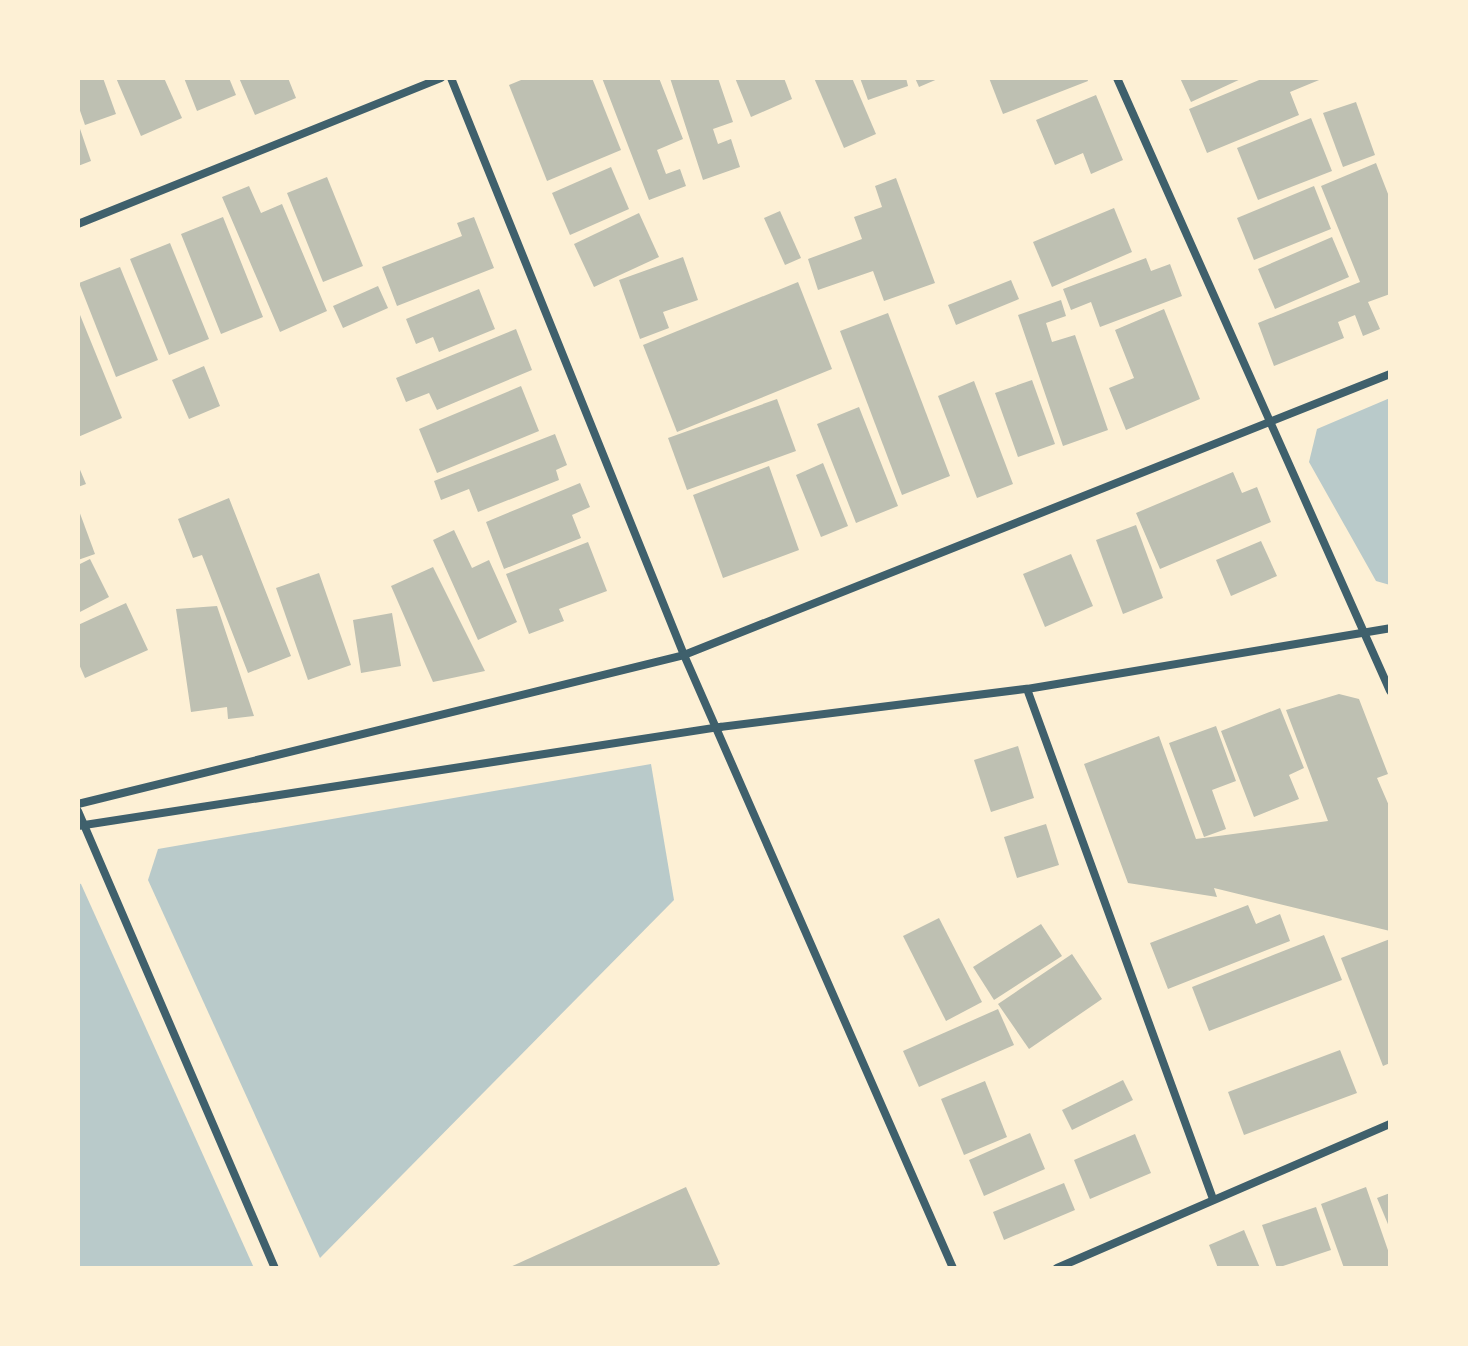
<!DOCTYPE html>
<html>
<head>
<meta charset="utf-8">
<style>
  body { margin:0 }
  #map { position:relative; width:1468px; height:1346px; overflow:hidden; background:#fdf0d5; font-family:"DejaVu Sans",sans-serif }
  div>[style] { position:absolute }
  .green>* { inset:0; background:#b9caca }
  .building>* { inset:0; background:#bec0b2 }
  .minor>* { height:8px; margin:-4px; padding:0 4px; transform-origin:4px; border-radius:4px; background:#3f606c }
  span { translate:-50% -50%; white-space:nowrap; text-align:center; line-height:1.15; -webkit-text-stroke:7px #fdf0d5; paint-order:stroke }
  .frame { position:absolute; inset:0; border:80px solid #fdf0d5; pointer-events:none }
</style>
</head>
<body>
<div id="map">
  <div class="green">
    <div style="clip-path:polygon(1390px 398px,1390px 585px,1376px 581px,1309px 462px,1317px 429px)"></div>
    <div style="clip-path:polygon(651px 764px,674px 900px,320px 1258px,148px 880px,158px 849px)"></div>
    <div style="clip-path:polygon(78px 883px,81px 884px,254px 1268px,78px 1268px)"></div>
  </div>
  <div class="building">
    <div style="clip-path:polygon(78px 78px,103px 78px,116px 114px,85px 125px,78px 105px)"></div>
    <div style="clip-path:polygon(116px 78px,164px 78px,182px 118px,141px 136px)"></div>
    <div style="clip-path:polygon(184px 78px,229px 78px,236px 95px,197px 111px)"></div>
    <div style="clip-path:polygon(239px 78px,288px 78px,296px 98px,255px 115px)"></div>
    <div style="clip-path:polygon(526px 78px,592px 78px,621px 150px,547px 181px,509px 85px)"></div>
    <div style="clip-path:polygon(602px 78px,659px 78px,683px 139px,657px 150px,666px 174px,680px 169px,686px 186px,649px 200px)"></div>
    <div style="clip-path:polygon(670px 78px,718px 78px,733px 122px,713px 129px,718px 144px,731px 139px,740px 167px,703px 180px)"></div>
    <div style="clip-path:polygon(735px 78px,784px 78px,792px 99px,751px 117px)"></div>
    <div style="clip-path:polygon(814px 78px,852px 78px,876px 134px,844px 148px)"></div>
    <div style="clip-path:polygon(860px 78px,906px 78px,908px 86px,868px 100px)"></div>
    <div style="clip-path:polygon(915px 78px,940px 78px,919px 87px)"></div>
    <div style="clip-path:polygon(989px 78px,1087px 78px,1088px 81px,1003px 114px)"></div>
    <div style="clip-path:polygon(1180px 78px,1243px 78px,1191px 102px)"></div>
    <div style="clip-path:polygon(1264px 78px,1324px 78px,1290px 92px,1299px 115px,1207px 153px,1189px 109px)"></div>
    <div style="clip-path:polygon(1096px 95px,1123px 160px,1091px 174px,1083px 153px,1055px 165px,1036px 120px)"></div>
    <div style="clip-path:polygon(1356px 102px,1375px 155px,1343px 167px,1323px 113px)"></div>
    <div style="clip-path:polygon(1311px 118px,1332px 171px,1258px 200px,1237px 148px)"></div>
    <div style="clip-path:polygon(78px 123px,91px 161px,78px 166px)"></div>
    <div style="clip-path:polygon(1376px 163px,1390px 199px,1390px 294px,1368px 302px,1380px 329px,1363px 336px,1355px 315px,1338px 322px,1344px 338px,1274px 366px,1258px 323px,1360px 282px,1321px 186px)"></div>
    <div style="clip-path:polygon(611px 167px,629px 209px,570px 235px,552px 193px)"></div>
    <div style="clip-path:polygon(327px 177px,363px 266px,323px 282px,287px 193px)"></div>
    <div style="clip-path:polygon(896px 178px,935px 283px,884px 301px,873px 271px,818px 290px,808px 259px,862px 239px,854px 217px,882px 207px,875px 186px)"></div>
    <div style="clip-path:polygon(249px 186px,261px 213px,282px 204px,327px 311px,280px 332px,222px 197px)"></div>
    <div style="clip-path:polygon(1314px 186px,1331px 229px,1254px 260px,1237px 218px)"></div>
    <div style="clip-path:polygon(1114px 208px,1132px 252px,1052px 287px,1033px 242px)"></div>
    <div style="clip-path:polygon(780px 211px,801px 258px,785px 265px,764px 218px)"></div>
    <div style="clip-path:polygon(639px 213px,659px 257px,594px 287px,574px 244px)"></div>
    <div style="clip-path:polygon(223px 217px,263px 317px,221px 334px,181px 234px)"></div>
    <div style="clip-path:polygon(474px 217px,494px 268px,397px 306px,382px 267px,462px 236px,457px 223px)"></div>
    <div style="clip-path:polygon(1332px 237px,1349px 277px,1275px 309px,1258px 269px)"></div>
    <div style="clip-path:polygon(170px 243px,209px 339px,169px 355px,130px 259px)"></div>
    <div style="clip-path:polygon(683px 257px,698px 300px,663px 312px,669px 328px,640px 339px,619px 280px)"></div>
    <div style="clip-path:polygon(1146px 258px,1151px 271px,1170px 264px,1182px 296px,1100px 327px,1091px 302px,1071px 310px,1063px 289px)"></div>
    <div style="clip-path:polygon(120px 267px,158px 360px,116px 377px,79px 283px)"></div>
    <div style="clip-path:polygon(1011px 280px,1019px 299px,956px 325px,948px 305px)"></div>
    <div style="clip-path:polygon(798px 282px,832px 369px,677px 432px,643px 345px)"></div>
    <div style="clip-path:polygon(378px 286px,388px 308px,343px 328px,333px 306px)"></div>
    <div style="clip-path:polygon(479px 289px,495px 329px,439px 352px,433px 337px,416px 344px,406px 319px)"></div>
    <div style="clip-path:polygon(1061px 300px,1066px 316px,1046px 323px,1052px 342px,1075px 335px,1108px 430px,1063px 446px,1018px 315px)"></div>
    <div style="clip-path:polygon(1164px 309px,1200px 399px,1126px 430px,1109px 388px,1134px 378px,1115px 330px)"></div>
    <div style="clip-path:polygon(78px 310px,122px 418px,78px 437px)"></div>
    <div style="clip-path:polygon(888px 313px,950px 476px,902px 495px,840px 331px)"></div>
    <div style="clip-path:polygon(516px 329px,532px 370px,437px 410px,429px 393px,406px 402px,396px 378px)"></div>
    <div style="clip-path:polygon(204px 366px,220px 406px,189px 419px,172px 380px)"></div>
    <div style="clip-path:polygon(1032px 380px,1055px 444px,1018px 457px,995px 393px)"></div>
    <div style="clip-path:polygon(974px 381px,1013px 484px,977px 498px,938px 396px)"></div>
    <div style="clip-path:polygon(521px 386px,539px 431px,437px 473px,419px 429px)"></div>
    <div style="clip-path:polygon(777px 399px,796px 451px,687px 490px,668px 438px)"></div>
    <div style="clip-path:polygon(859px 407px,898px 506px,856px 523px,817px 424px)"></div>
    <div style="clip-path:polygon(555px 434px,567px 465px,556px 470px,559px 480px,478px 512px,469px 489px,441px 500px,434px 481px)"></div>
    <div style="clip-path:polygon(823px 463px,848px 526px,821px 537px,796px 475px)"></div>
    <div style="clip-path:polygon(78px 465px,86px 484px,78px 487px)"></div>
    <div style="clip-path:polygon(769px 466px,799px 550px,723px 578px,693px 495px)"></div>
    <div style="clip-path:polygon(1233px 472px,1242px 493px,1257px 487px,1271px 522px,1160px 569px,1136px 513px)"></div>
    <div style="clip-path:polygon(580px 483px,590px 507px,572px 515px,581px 538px,504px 569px,486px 522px)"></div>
    <div style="clip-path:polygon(229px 498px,291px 656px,248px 673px,202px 555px,193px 558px,178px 519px)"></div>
    <div style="clip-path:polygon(78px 508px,95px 554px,78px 560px)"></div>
    <div style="clip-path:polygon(1136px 525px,1163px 598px,1123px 614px,1096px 540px)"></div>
    <div style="clip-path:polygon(454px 530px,472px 568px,489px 560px,517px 622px,478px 640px,433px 540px)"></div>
    <div style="clip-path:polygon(1261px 541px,1277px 576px,1231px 596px,1216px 560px)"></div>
    <div style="clip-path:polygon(588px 542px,607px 591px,559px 609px,564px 621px,529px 634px,506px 574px)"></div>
    <div style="clip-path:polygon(1071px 554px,1093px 606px,1045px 627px,1023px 574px)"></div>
    <div style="clip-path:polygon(90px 559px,109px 597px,78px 613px,78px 565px)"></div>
    <div style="clip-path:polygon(433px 567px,485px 671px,433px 682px,391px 586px)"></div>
    <div style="clip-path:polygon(319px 573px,351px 665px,308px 680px,276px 588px)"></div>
    <div style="clip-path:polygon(126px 603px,148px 650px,85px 678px,78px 662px,78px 625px)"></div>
    <div style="clip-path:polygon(217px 606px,254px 716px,228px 719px,227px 707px,191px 712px,176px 609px)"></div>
    <div style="clip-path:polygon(392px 613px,401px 666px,361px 673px,353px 620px)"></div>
    <div style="clip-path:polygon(1339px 694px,1359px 699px,1388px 774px,1377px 778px,1390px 808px,1390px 931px,1214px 888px,1217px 897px,1128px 883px,1084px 764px,1159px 736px,1196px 839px,1328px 821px,1286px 710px)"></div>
    <div style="clip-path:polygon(1280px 708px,1304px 768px,1289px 775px,1299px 799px,1254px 817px,1221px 731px)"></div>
    <div style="clip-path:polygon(1216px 726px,1236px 781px,1212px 790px,1226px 829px,1204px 837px,1169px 743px)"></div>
    <div style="clip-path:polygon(1018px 746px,1034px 798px,991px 812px,974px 760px)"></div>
    <div style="clip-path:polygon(1046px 824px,1059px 865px,1017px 878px,1004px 837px)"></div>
    <div style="clip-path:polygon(1248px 905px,1256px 924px,1280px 914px,1290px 941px,1168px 989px,1150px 943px)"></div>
    <div style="clip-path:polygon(939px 918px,982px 1002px,946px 1021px,903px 936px)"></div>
    <div style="clip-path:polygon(1041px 924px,1062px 956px,994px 1000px,973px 967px)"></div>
    <div style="clip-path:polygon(1324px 935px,1342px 980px,1209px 1031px,1192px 987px)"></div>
    <div style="clip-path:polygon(1390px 939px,1390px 1063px,1383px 1066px,1341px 958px)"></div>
    <div style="clip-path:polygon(1072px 954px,1102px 999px,1029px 1049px,998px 1004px)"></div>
    <div style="clip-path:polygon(998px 1009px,1014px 1045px,919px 1087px,903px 1051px)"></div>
    <div style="clip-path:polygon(1340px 1050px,1357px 1093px,1244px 1135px,1228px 1092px)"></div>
    <div style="clip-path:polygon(1123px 1080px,1133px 1100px,1072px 1130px,1062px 1110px)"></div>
    <div style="clip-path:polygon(985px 1081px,1007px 1137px,964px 1155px,941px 1099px)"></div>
    <div style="clip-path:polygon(1030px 1133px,1045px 1169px,984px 1196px,969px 1160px)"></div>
    <div style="clip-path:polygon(1135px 1134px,1151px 1173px,1090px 1199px,1074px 1160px)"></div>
    <div style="clip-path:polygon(1064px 1183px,1075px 1210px,1004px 1240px,993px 1212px)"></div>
    <div style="clip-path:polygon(686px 1187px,720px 1264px,713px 1268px,508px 1268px)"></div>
    <div style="clip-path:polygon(1366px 1187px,1390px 1256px,1390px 1268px,1344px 1268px,1321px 1204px)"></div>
    <div style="clip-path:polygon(1390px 1193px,1390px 1229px,1377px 1198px)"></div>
    <div style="clip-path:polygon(1316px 1207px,1331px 1250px,1277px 1268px,1262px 1225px)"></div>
    <div style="clip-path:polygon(1244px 1230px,1260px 1268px,1218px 1268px,1209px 1245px)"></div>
  </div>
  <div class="minor">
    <div style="left:451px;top:78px;width:622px;rotate:68.01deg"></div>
    <div style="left:684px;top:655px;width:669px;rotate:66.31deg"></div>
    <div style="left:1117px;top:78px;width:671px;rotate:65.99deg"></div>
    <div style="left:78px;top:224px;width:391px;rotate:-21.9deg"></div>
    <div style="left:1027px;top:689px;width:543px;rotate:69.96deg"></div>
    <div style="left:78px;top:804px;width:624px;rotate:-13.81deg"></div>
    <div style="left:684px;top:655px;width:760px;rotate:-21.7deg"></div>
    <div style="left:78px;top:811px;width:498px;rotate:66.7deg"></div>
    <div style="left:78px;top:826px;width:650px;rotate:-8.77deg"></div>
    <div style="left:720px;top:727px;width:309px;rotate:-7.1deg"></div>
    <div style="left:1027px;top:689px;width:368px;rotate:-9.5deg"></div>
    <div style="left:1057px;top:1268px;width:363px;rotate:-23.4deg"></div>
  </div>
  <div class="frame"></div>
</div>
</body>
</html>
